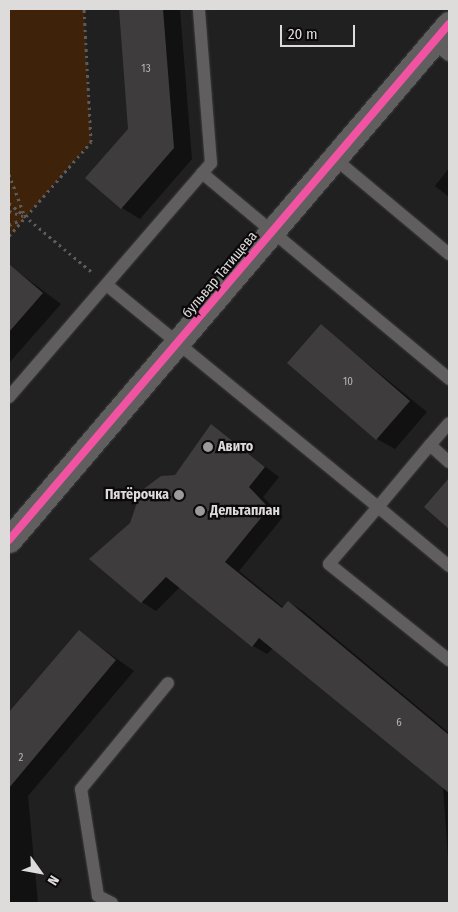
<!DOCTYPE html>
<html>
<head>
<meta charset="utf-8">
<style>
  body { margin:0 }
  #map { position:relative; width:458px; height:912px; overflow:hidden; background:#212020; font-family:"Fira Sans Condensed",sans-serif }
  div>[style] { position:absolute }
  .green>* { inset:0; background:#3f220a }
  .shadow>* { inset:0; background:#0007 }
  .building>* { inset:0; background:#3e3c3d }
  .path>* { height:3px; margin-top:-1.5px; transform-origin:0; background:repeating-linear-gradient(90deg,#5d5c5c 0 2.5px,transparent 0 6.5px) }
  .roads { filter:drop-shadow(0 0 1px #3d3c3c) drop-shadow(0 0 1px #3d3c3c) }
  .lane>* { height:12px; margin:-6px; padding:0 6px; transform-origin:6px; border-radius:6px; background:#605e5e }
  .street>* { height:25px; margin:-12.5px; padding:0 12.5px; transform-origin:12.5px; border-radius:12.5px; background:#605e5e }
  .cycleway>* { height:8px; margin:-4px; padding:0 4px; transform-origin:4px; border-radius:4px; background:#f153a3 }
  .dots>* { width:14px; height:14px; translate:-50% -50%; box-sizing:border-box; border:2px solid #0b0909; border-radius:50% }
  span { translate:-50% -50%; white-space:nowrap; text-align:center; line-height:1.15; -webkit-text-stroke:4.5px #0b0909; paint-order:stroke }
  .number-label { font-size:11px; color:#b6b3b4 }
  .number-label span { -webkit-text-stroke-width:0 }
  .street-label { font-size:14px; color:#dedbdb }
  .poi-label { font-size:14px; color:#dedbdb; font-weight:700 }
  .left { translate:0 -50%; text-align:left }
  .right { translate:-100% -50%; text-align:right }
  .frame { position:absolute; inset:0; border:10px solid #dedbdb; pointer-events:none }
  .north { position:absolute; left:15px; top:847px; width:50px; height:50px; -webkit-text-stroke:4px #0b0909; paint-order:stroke; rotate:122deg; font-size:14px; font-weight:700; line-height:20px; text-align:center; color:#dedbdb }
  .north::after { content:''; display:block; margin:auto; width:18px; height:22px; background:#dedbdb; clip-path:polygon(50% 0,100% 100%,50% 72%,0 100%) }
  .scale { position:absolute; left:280px; top:25px; width:75px; height:22px; box-sizing:border-box; border:2px solid #dedbdb; border-top:0; padding-left:6px; font-size:15px; line-height:18px; white-space:nowrap; color:#dedbdb; -webkit-text-stroke:4px #0b0909; paint-order:stroke }
</style>
</head>
<body>
<div id="map">
  <div class="green">
    <div style="clip-path:polygon(9px 9px,84px 9px,91px 142px,9px 236px)"></div>
  </div>
  <div class="shadow">
    <div style="clip-path:polygon(121px 9px,180px 9px,192px 159px,140px 219px,122px 208px,130px 129px)"></div>
    <div style="clip-path:polygon(449px 168px,449px 197px,435px 186px)"></div>
    <div style="clip-path:polygon(10px 266px,61px 304px,9px 363px,9px 268px)"></div>
    <div style="clip-path:polygon(321px 326px,427px 412px,395px 449px,377px 439px)"></div>
    <div style="clip-path:polygon(211px 425px,279px 477px,263px 497px,283px 517px,239px 571px,284px 608px,288px 602px,303px 611px,449px 733px,449px 875px,443px 786px,273px 648px,267px 654px,253px 646px,180px 587px,156px 611px,142px 602px,131px 524px,176px 476px)"></div>
    <div style="clip-path:polygon(79px 632px,134px 671px,28px 796px,38px 903px,9px 903px,9px 714px)"></div>
  </div>
  <div class="building">
    <div style="clip-path:polygon(119px 9px,163px 9px,174px 148px,121px 209px,85px 178px,128px 129px)"></div>
    <div style="clip-path:polygon(9px 264px,43px 293px,9px 332px)"></div>
    <div style="clip-path:polygon(321px 324px,410px 401px,376px 440px,287px 363px)"></div>
    <div style="clip-path:polygon(211px 424px,265px 467px,249px 487px,269px 508px,225px 562px,282px 608px,288px 601px,449px 735px,449px 793px,259px 638px,252px 647px,166px 577px,141px 603px,89px 559px,130px 523px,141px 491px,161px 476px,175px 475px)"></div>
    <div style="clip-path:polygon(449px 478px,449px 529px,424px 507px)"></div>
    <div style="clip-path:polygon(79px 630px,116px 660px,9px 788px,9px 712px)"></div>
  </div>
  <div class="path">
    <div style="left:9px;top:174px;width:46px;rotate:69.6deg"></div>
    <div style="left:9px;top:203px;width:109px;rotate:39.8deg"></div>
    <div style="left:9px;top:211px;width:15px;rotate:20deg"></div>
    <div style="left:9px;top:225px;width:13px;rotate:-23deg"></div>
    <div style="left:9px;top:236px;width:125px;rotate:-48.9deg"></div>
    <div style="left:91px;top:142px;width:133px;rotate:-93deg"></div>
  </div>
  <div class="roads">
    <div class="lane">
      <div style="left:434px;top:43px;width:19px;rotate:39deg"></div>
      <div style="left:334px;top:158px;width:150px;rotate:39.9deg"></div>
      <div style="left:202px;top:173px;width:322px;rotate:39.8deg"></div>
      <div style="left:108px;top:286px;width:349px;rotate:39.3deg"></div>
      <div style="left:378px;top:507px;width:81px;rotate:-50deg"></div>
      <div style="left:430px;top:445px;width:25px;rotate:42deg"></div>
      <div style="left:9px;top:397px;width:309px;rotate:-49.2deg"></div>
      <div style="left:211px;top:163px;width:154px;rotate:-94.5deg"></div>
      <div style="left:430px;top:445px;width:29px;rotate:-49deg"></div>
      <div style="left:449px;top:566px;width:92px;rotate:-140.3deg"></div>
      <div style="left:378px;top:507px;width:75px;rotate:130.7deg"></div>
      <div style="left:329px;top:564px;width:154px;rotate:38.7deg"></div>
      <div style="left:112px;top:903px;width:16px;rotate:-153deg"></div>
      <div style="left:98px;top:896px;width:108px;rotate:-99deg"></div>
      <div style="left:81px;top:789px;width:137px;rotate:-50.6deg"></div>
    </div>
    <div class="street">
      <div style="left:9px;top:540px;width:678px;rotate:-49.55deg"></div>
    </div>
  </div>
  <div class="cycleway">
    <div style="left:9px;top:540px;width:678px;rotate:-49.55deg"></div>
  </div>
  <div class="dots">
    <div style="left:208px;top:447px;background:#9c9a9a"></div>
    <div style="left:179px;top:495px;background:#9c9a9a"></div>
    <div style="left:200px;top:511px;background:#9c9a9a"></div>
  </div>
  <div class="number-label">
    <span style="left:146px;top:69px">13</span>
    <span style="left:348px;top:382px">10</span>
    <span style="left:399px;top:723px">6</span>
    <span style="left:21px;top:758px">2</span>
  </div>
  <div class="street-label">
    <span style="left:220px;top:275px;rotate:-50deg">бульвар Татищева</span>
  </div>
  <div class="poi-label">
    <span class="left" style="left:218px;top:447px">Авито</span>
    <span class="right" style="left:169px;top:495px">Пятёрочка</span>
    <span class="left" style="left:210px;top:511px">Дельтаплан</span>
  </div>
  <div class="frame"></div>
  <div class="north">N</div>
  <div class="scale">20 m</div>
</div>
</body>
</html>
